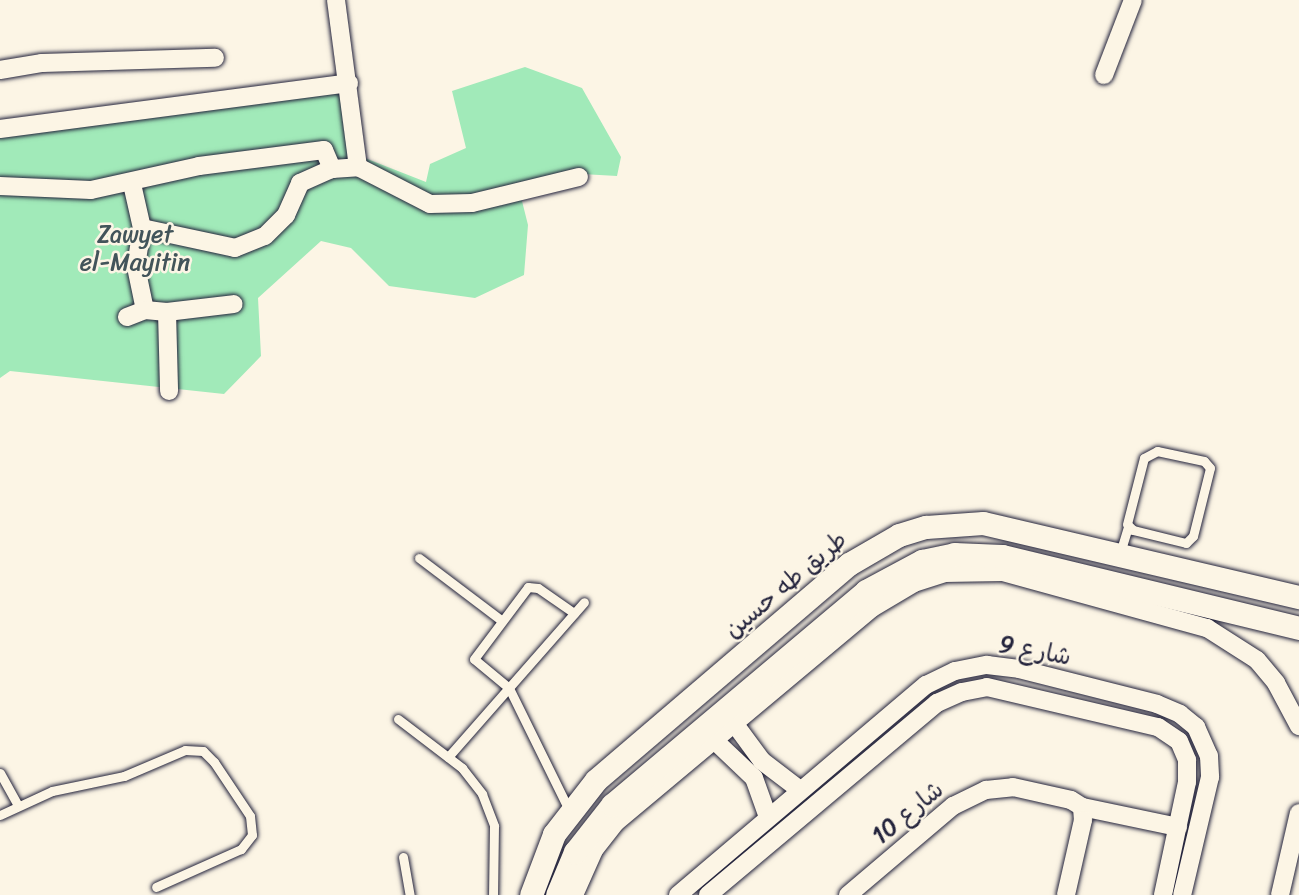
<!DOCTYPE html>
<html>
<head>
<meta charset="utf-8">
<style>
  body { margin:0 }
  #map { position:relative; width:1299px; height:895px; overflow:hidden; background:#fcf5e5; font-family:Sriracha,"Playpen Sans Arabic",sans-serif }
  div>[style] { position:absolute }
  .green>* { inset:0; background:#a1eab9 }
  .roads { filter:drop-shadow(0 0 2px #22223b) drop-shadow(0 0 2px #22223b) }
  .lane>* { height:9px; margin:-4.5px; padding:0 4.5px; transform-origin:4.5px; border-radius:4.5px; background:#fcf5e5 }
  .street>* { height:18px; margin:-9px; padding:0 9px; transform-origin:9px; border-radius:9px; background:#fcf5e5 }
  .secondary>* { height:23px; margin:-11.5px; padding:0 11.5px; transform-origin:11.5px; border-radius:11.5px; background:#fcf5e5 }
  span { translate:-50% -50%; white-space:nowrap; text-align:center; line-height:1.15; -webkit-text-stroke:5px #fcf5e5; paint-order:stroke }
  .park-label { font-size:24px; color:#42545a }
  .street-label { font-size:24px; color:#22223b }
</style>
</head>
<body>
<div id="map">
  <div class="green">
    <div style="clip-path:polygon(525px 67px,582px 88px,621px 157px,617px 176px,582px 174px,520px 193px,528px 225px,524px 275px,475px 298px,389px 286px,351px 248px,321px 241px,258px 298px,261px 356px,224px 394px,10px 371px,0 378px,0 133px,347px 84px,347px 151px,426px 182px,430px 164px,466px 148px,452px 91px)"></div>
  </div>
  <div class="roads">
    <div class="lane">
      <div style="left:1157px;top:451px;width:48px;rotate:12deg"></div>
      <div style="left:1204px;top:461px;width:9px;rotate:49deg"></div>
      <div style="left:1210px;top:468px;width:70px;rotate:104deg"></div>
      <div style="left:1193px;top:536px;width:10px;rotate:135deg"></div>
      <div style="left:1186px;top:543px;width:55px;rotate:-166.2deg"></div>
      <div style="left:1133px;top:530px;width:8px;rotate:-135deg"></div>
      <div style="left:1127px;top:524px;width:68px;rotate:-75.6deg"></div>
      <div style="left:1144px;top:458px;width:15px;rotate:-28deg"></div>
      <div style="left:1120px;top:553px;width:27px;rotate:-73deg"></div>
      <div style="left:419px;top:558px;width:103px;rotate:37.1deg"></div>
      <div style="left:398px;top:719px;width:81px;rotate:37.4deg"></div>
      <div style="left:462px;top:768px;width:33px;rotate:52deg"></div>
      <div style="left:482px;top:794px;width:34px;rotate:69deg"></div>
      <div style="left:494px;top:826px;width:69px;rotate:90.8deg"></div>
      <div style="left:448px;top:757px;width:206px;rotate:-48.7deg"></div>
      <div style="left:0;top:773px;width:37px;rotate:61deg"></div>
      <div style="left:569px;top:810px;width:136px;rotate:-116.2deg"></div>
      <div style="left:509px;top:688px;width:45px;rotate:-140.4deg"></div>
      <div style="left:474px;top:659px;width:90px;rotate:-53.1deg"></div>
      <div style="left:528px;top:587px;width:10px;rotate:6deg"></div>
      <div style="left:538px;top:588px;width:44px;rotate:34.8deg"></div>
      <div style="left:0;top:815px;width:57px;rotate:-24.8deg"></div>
      <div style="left:52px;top:791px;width:74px;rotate:-11.8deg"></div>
      <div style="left:124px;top:776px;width:66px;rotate:-23.1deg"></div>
      <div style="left:185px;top:750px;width:18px;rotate:3deg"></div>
      <div style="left:203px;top:751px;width:16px;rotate:45deg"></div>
      <div style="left:214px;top:762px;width:65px;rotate:56.3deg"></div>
      <div style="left:250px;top:816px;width:19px;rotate:84deg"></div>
      <div style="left:252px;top:835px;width:18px;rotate:128deg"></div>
      <div style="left:241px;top:849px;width:93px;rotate:155.9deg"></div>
      <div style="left:403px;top:857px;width:39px;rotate:80deg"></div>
    </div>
    <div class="street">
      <div style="left:336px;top:0;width:168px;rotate:82.5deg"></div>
      <div style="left:0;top:70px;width:43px;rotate:-9.5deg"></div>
      <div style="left:42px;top:63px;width:173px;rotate:-1.7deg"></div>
      <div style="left:1104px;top:75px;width:80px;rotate:-68.9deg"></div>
      <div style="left:0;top:129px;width:352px;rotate:-7.5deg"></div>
      <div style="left:132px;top:184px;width:45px;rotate:77.2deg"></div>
      <div style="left:142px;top:228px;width:39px;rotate:99deg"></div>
      <div style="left:136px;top:267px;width:44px;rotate:78.2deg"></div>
      <div style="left:0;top:186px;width:91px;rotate:2.5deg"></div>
      <div style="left:91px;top:190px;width:111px;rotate:-12.5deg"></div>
      <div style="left:199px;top:166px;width:126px;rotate:-7.3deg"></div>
      <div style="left:324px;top:150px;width:21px;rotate:67deg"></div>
      <div style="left:142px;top:228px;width:95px;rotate:12.1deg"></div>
      <div style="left:235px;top:248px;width:32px;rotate:-22deg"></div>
      <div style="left:265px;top:236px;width:30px;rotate:-45deg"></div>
      <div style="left:286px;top:215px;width:35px;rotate:-66deg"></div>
      <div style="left:300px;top:183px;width:35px;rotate:-24deg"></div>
      <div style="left:332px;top:169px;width:26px;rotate:-4deg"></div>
      <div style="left:358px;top:167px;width:81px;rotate:27.2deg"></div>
      <div style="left:430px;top:204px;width:42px;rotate:-1.4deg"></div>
      <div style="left:472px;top:203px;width:110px;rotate:-13.7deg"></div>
      <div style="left:167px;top:312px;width:79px;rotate:88.5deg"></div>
      <div style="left:127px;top:317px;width:19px;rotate:-21deg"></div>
      <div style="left:145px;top:310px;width:22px;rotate:5deg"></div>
      <div style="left:167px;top:312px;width:67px;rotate:-6.8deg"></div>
      <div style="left:734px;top:723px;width:47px;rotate:53.6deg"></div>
      <div style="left:762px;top:761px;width:48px;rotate:37.3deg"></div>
      <div style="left:714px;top:740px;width:55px;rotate:43.5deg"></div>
      <div style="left:754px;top:778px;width:41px;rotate:70.3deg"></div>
      <div style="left:1082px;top:807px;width:98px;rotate:11.8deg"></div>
      <div style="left:574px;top:895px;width:49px;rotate:-66deg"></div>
      <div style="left:594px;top:850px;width:36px;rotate:-52deg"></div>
      <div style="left:616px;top:822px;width:334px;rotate:-39.9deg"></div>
      <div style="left:872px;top:608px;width:49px;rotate:-30.8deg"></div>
      <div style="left:914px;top:583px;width:32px;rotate:-18deg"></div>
      <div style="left:944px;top:573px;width:59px;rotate:-1deg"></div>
      <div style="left:1003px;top:572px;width:212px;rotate:15.4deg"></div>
      <div style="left:1207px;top:628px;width:59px;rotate:32.6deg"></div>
      <div style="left:1257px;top:660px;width:30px;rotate:50deg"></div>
      <div style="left:1276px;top:683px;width:49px;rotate:61.9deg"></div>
      <div style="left:678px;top:895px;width:325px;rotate:-40.3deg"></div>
      <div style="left:926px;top:685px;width:32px;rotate:-26deg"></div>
      <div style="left:955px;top:671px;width:33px;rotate:-11deg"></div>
      <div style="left:987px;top:665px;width:32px;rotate:7deg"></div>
      <div style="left:1019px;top:669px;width:142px;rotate:14.2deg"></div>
      <div style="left:1157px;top:704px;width:25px;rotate:23deg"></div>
      <div style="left:1180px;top:714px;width:21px;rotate:39deg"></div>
      <div style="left:1196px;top:727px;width:32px;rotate:66deg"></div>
      <div style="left:1209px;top:756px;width:21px;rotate:87deg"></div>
      <div style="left:1210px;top:777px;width:121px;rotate:103.3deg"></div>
      <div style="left:708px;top:895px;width:299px;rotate:-40deg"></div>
      <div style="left:937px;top:703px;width:27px;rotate:-24deg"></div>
      <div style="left:962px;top:692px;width:25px;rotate:-11deg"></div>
      <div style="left:987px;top:687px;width:176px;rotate:13.2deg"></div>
      <div style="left:1158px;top:727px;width:25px;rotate:34deg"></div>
      <div style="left:1179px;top:741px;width:21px;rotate:67deg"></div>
      <div style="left:1187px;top:760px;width:22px;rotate:90deg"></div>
      <div style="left:1187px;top:782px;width:116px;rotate:102deg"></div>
      <div style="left:848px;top:895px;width:138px;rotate:-40.3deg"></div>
      <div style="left:953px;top:806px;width:37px;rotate:-26deg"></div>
      <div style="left:986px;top:790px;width:27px;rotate:-6deg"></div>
      <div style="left:1013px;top:787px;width:59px;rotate:12.6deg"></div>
      <div style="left:1071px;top:800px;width:13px;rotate:32deg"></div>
      <div style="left:1082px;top:807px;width:13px;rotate:86deg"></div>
      <div style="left:1083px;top:820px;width:77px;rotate:102.8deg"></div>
      <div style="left:1280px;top:895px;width:84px;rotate:-77deg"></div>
    </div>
    <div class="secondary">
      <div style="left:531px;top:895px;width:65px;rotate:-69.3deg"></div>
      <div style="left:554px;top:834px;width:68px;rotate:-52.1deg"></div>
      <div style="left:596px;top:780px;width:333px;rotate:-40.5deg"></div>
      <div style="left:849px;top:564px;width:58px;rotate:-30.1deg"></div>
      <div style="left:899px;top:535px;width:28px;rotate:-17deg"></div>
      <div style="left:926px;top:527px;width:57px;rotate:-4deg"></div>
      <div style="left:983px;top:523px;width:325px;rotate:13.2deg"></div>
      <div style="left:557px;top:895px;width:47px;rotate:-67.3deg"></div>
      <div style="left:575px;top:852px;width:60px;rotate:-51.8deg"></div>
      <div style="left:612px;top:805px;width:332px;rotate:-40.1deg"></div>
      <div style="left:866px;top:591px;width:64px;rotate:-28.2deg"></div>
      <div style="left:922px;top:561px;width:33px;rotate:-12deg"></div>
      <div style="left:954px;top:554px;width:48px;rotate:2.4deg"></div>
      <div style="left:1002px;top:556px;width:306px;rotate:13.6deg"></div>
    </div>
  </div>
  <div class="park-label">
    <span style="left:135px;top:249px">Zawyet<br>el-Mayitin</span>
  </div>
  <div class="street-label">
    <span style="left:786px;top:585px;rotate:-40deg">طريق طه حسين</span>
    <span style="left:1035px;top:651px;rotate:11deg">شارع 9</span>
    <span style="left:908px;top:813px;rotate:-39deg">شارع 10</span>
  </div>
</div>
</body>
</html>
